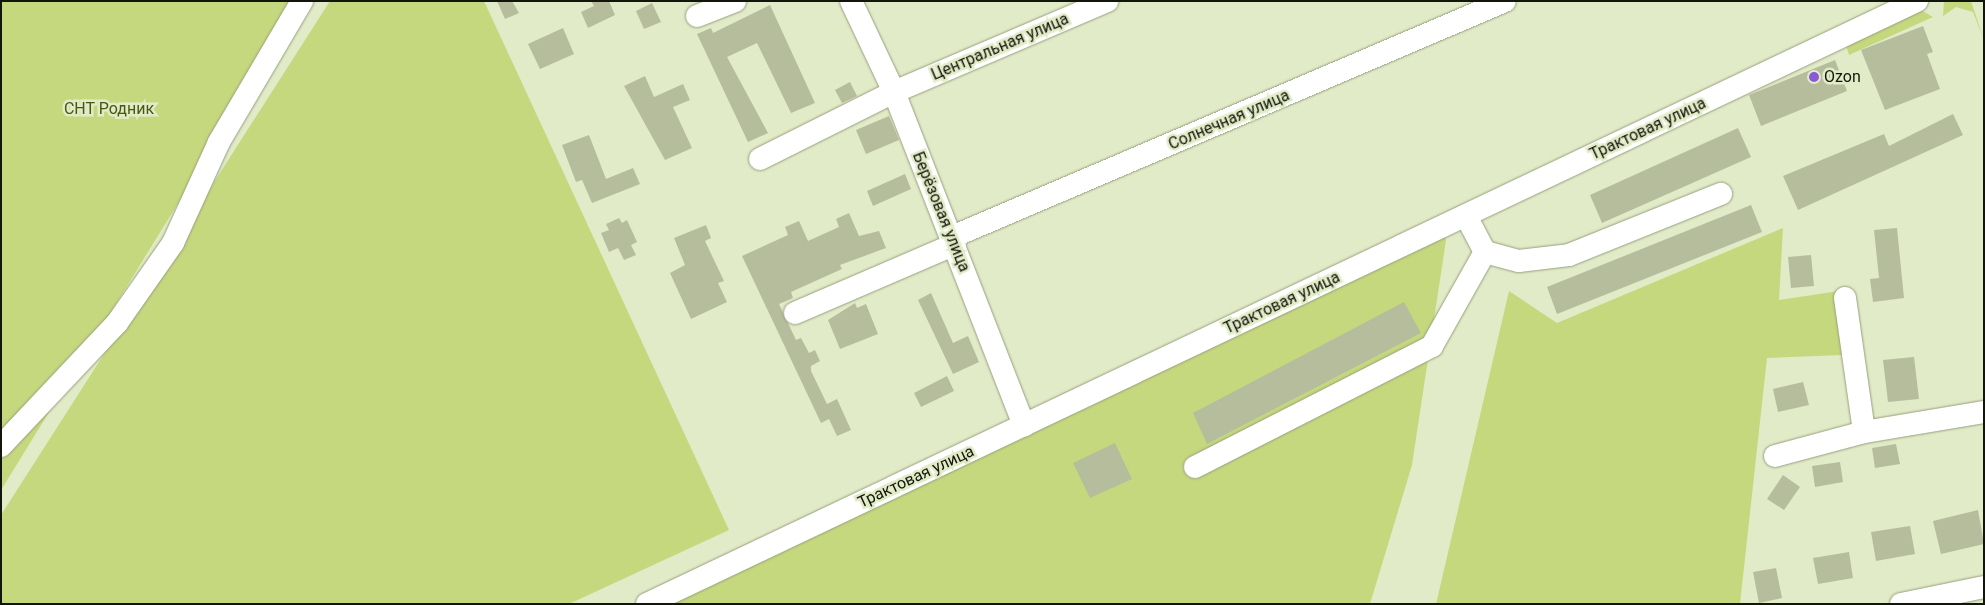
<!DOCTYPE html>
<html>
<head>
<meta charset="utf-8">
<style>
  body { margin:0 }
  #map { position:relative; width:1985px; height:605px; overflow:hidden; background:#e2ebc8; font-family:Roboto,sans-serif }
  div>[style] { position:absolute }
  .green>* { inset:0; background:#c6d87e }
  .building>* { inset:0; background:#b5bd9c }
  .roads { filter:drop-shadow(0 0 1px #979f7e) drop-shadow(0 0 1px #979f7e) }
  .minor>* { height:22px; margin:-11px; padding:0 11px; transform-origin:11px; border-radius:11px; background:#fff }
  .dots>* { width:14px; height:14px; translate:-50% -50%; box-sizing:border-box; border:2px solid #e2ebc8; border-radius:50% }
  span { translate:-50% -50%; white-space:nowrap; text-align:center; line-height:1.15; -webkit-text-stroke:5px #e2ebc8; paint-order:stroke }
  .street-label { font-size:16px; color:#121509 }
  .poi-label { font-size:16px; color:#121509 }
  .left { translate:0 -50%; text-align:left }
  .park-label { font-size:16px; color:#4b560e }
  .frame { position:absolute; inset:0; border:2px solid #121509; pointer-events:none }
</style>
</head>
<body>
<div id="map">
  <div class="green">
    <div style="clip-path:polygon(1px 1px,303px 1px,1px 490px)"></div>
    <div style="clip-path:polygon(330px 1px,484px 1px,729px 530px,569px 604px,1px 604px,1px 515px)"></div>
    <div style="clip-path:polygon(1944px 1px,1971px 1px,1984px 40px,1973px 12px,1956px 7px,1943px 16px)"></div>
    <div style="clip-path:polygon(1919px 9px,1933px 17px,1849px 55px,1844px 39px)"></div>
    <div style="clip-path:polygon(1444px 227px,1446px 240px,1412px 465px,1370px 604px,662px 604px)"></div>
    <div style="clip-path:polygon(1783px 228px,1779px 300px,1839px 291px,1843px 355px,1767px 358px,1740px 604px,1436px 604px,1509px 291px,1557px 323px)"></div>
  </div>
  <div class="building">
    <div style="clip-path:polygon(497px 1px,512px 1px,519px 13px,505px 19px)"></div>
    <div style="clip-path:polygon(591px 1px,609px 1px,615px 15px,588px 28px,581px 12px,594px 6px)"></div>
    <div style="clip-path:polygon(652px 3px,661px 22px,644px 29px,636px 11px)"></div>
    <div style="clip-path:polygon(770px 5px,815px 103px,791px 113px,757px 43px,727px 57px,768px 133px,748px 142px,697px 34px,711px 28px,713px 33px)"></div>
    <div style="clip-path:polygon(1923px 26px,1933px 52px,1927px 54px,1940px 89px,1885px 110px,1861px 50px)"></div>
    <div style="clip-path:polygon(563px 28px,574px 54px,540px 69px,528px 44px)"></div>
    <div style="clip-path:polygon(1835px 60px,1847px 91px,1761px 126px,1749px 95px)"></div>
    <div style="clip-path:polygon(645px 76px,654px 97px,683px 84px,690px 100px,673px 107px,692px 148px,665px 160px,624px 86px)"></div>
    <div style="clip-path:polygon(850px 82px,857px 96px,842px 103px,835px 90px)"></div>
    <div style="clip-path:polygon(1953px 114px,1963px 135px,1798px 210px,1783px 176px,1884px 134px,1889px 146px)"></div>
    <div style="clip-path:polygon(889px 116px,899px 140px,866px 154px,856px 130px)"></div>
    <div style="clip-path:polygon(1738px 128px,1751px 157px,1602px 223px,1590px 195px)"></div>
    <div style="clip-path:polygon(589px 135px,606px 179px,633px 168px,640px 184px,592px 203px,582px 180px,576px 182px,562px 145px)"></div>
    <div style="clip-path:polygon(905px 174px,911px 189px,873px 206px,867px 191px)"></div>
    <div style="clip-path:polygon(1751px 205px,1762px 232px,1557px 314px,1547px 287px)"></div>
    <div style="clip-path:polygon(849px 213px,859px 236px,879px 231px,886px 248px,840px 265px,842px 269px,791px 292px,793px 298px,779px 304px,796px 340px,801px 338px,809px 353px,815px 350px,820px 361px,811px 366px,811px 371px,827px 404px,837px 399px,851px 430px,837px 436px,829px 419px,821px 423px,742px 256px,788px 235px,785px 227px,799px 221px,808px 241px,839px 227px,836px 219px)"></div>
    <div style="clip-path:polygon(619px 218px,622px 223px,627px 220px,637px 242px,631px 245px,636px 255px,624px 260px,618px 248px,609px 252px,601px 233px,609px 230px,606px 224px)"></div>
    <div style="clip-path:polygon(706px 225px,711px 238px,705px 241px,724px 281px,718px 283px,727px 302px,691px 319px,670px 273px,685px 265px,674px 238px)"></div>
    <div style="clip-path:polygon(1897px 228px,1904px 298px,1873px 302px,1870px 279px,1879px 278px,1874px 230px)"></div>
    <div style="clip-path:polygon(1811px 255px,1814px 286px,1791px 288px,1788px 257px)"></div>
    <div style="clip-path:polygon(931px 293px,953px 343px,968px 336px,979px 362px,953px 374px,918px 300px)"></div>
    <div style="clip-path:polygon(1404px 302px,1421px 333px,1207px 444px,1193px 413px)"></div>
    <div style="clip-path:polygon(855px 303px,857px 308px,866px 304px,878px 334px,840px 349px,828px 320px)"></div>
    <div style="clip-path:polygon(1914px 357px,1919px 399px,1888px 402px,1883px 360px)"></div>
    <div style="clip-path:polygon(947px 376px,954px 391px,921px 407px,914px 393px)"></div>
    <div style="clip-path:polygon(1803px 382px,1809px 405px,1778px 412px,1773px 389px)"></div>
    <div style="clip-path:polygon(1115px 443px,1132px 479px,1090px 498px,1073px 463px)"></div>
    <div style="clip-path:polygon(1896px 444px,1900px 464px,1875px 468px,1872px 448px)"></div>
    <div style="clip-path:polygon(1840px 462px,1843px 482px,1815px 487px,1812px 466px)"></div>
    <div style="clip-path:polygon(1783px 475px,1800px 487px,1784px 510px,1767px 499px)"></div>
    <div style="clip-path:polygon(1978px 510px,1984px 544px,1941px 554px,1933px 521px)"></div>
    <div style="clip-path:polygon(1910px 526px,1915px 554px,1876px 561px,1871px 532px)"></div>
    <div style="clip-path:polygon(1849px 552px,1853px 578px,1818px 584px,1813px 558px)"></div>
    <div style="clip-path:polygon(1776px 568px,1782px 598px,1759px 603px,1753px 572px)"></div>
  </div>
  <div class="roads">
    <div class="minor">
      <div style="left:851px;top:1px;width:101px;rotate:64.7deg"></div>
      <div style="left:894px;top:92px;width:358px;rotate:68.7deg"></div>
      <div style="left:697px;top:16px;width:41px;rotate:-21.5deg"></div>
      <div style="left:760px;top:159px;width:150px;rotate:-26.6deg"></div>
      <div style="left:894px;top:92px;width:232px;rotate:-23.1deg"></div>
      <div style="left:1466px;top:216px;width:41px;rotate:62.2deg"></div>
      <div style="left:1485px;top:252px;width:35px;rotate:15deg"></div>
      <div style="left:1519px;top:261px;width:50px;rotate:-6.8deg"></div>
      <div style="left:1569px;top:255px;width:164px;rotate:-21.9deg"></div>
      <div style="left:952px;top:237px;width:601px;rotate:-23.11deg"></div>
      <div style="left:1845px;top:298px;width:135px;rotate:81.9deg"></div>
      <div style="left:795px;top:313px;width:174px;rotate:-23.3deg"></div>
      <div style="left:1px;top:446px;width:169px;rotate:-46.7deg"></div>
      <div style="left:117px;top:323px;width:98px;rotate:-55deg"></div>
      <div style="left:173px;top:243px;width:111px;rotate:-65.5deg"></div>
      <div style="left:219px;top:142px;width:164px;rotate:-59.5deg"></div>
      <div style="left:1775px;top:456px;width:92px;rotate:-15.1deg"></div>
      <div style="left:1864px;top:432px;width:122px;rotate:-9.5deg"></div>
      <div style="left:1195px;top:467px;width:266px;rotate:-27deg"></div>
      <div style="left:1432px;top:346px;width:108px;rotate:-60.6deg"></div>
      <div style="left:647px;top:604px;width:1406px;rotate:-25.4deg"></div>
      <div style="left:1901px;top:604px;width:85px;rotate:-11.6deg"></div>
    </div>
  </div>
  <div class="dots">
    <div style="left:1814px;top:77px;background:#895ad3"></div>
  </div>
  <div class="street-label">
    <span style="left:1000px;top:47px;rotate:-23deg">Центральная улица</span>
    <span style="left:1229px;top:120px;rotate:-23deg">Солнечная улица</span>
    <span style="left:1648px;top:129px;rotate:-25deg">Трактовая улица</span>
    <span style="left:941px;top:212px;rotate:68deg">Берёзовая улица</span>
    <span style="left:1282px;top:303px;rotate:-25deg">Трактовая улица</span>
    <span style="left:916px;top:477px;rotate:-25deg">Трактовая улица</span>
  </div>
  <div class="poi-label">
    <span class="left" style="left:1824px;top:77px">Ozon</span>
  </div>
  <div class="park-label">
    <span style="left:109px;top:109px">СНТ Родник</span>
  </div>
  <div class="frame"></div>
</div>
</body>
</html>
